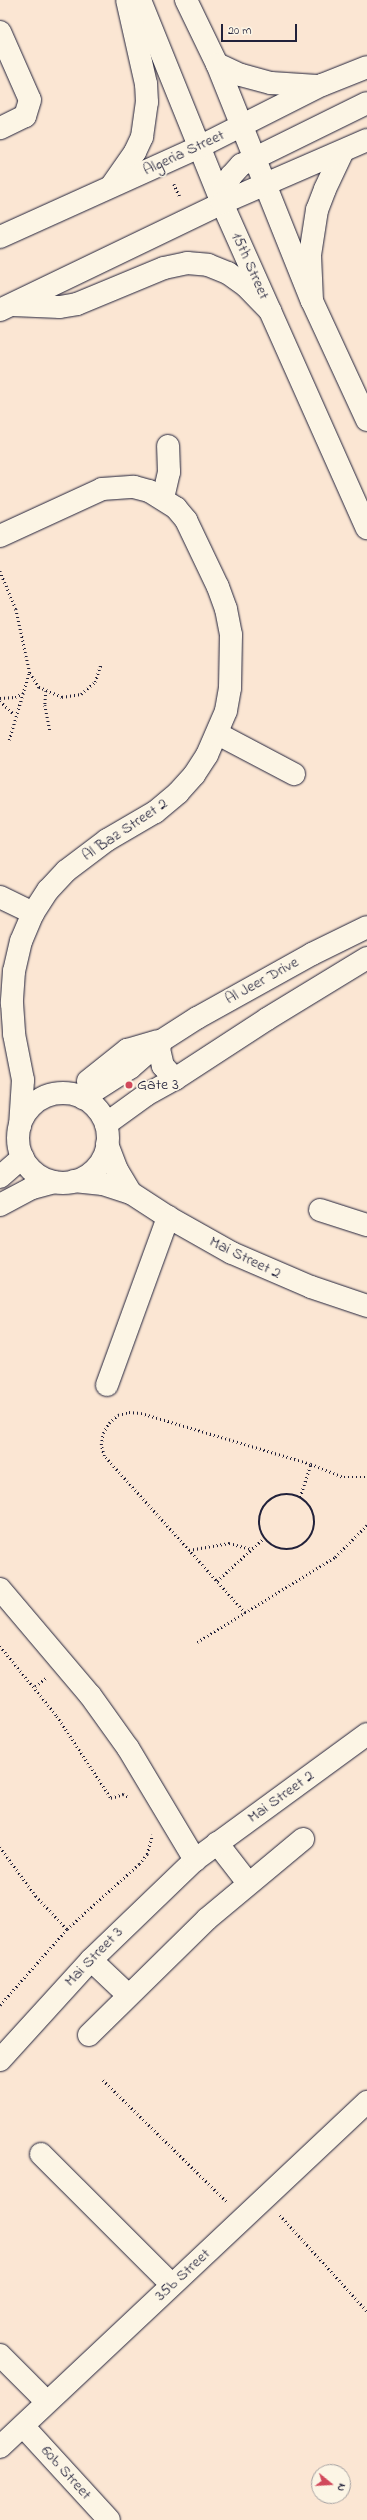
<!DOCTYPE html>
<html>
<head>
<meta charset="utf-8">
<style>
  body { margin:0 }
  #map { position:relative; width:367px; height:2520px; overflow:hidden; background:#fbe6d3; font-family:"Indie Flower",sans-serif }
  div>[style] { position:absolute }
  .path>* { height:2.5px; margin-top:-1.25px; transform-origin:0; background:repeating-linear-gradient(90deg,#22223b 0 1px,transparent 0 4px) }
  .path>.ring { margin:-1.25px; padding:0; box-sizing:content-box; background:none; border:2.5px solid #22223b; border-radius:50% }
  .roads { filter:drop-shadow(0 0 1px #22223b) drop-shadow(0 0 1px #22223b) }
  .minor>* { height:22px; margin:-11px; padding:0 11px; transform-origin:11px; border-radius:11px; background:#fcf5e5 }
  .minor>.ring { margin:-11px; padding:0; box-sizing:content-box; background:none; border:22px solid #fcf5e5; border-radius:50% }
  .major>* { height:22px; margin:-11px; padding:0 11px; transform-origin:11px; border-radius:11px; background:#fcf5e5 }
  .dots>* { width:11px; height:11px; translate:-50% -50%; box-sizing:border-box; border:2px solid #fcf5e5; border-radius:50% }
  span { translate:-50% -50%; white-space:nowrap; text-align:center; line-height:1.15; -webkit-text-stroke:3.5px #fcf5e5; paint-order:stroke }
  .street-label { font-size:16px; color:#22223b }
  .poi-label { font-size:16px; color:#22223b }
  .left { translate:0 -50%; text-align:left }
  .north { position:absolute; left:311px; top:2464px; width:40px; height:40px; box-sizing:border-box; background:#fcf5e5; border:1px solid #a5a1a1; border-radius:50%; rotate:108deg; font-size:11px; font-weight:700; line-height:16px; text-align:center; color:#22223b }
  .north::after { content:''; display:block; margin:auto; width:14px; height:18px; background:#d1495b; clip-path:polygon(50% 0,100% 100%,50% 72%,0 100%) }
  .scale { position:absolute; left:221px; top:24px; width:76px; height:18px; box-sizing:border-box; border:2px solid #22223b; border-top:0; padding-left:5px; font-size:12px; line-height:14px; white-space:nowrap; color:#22223b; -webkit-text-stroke:3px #fcf5e5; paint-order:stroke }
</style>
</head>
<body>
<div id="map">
  <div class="path">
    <div style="left:174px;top:184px;width:14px;rotate:65deg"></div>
    <div style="left:0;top:571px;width:41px;rotate:67.2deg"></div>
    <div style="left:16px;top:609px;width:66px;rotate:77.7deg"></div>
    <div style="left:30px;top:673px;width:17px;rotate:57deg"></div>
    <div style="left:39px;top:687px;width:25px;rotate:23deg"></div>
    <div style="left:62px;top:697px;width:19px;rotate:-9deg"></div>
    <div style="left:81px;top:694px;width:18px;rotate:-41deg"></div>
    <div style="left:95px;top:682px;width:19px;rotate:-72deg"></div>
    <div style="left:46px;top:691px;width:14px;rotate:94deg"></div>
    <div style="left:45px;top:705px;width:26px;rotate:79deg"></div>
    <div style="left:0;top:698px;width:15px;rotate:-4deg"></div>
    <div style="left:15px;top:697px;width:9px;rotate:-27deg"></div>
    <div style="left:0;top:701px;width:19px;rotate:43deg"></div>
    <div style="left:9px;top:740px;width:70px;rotate:-73.4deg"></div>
    <div class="ring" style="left:259px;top:1494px;width:53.5px;height:53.5px"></div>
    <div style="left:300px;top:1497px;width:35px;rotate:-72deg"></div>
    <div style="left:189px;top:1550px;width:41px;rotate:-9.9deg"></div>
    <div style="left:229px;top:1543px;width:24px;rotate:15deg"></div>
    <div style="left:217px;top:1581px;width:64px;rotate:-42.5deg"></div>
    <div style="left:245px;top:1613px;width:211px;rotate:-131.9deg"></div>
    <div style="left:104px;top:1456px;width:11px;rotate:-105deg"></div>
    <div style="left:101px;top:1445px;width:12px;rotate:-81deg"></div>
    <div style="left:103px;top:1433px;width:12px;rotate:-59deg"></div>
    <div style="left:109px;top:1423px;width:12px;rotate:-42deg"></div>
    <div style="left:118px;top:1415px;width:11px;rotate:-15deg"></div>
    <div style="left:129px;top:1412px;width:12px;rotate:5deg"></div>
    <div style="left:141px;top:1413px;width:177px;rotate:16.7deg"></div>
    <div style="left:311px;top:1464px;width:35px;rotate:22deg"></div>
    <div style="left:344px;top:1477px;width:23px"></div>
    <div style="left:197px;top:1642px;width:162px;rotate:-31.6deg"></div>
    <div style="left:335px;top:1557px;width:45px;rotate:-45deg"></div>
    <div style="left:0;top:1646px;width:90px;rotate:50.8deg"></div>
    <div style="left:57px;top:1716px;width:98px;rotate:56.6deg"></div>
    <div style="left:111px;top:1798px;width:13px;rotate:-18deg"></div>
    <div style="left:123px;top:1794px;width:6px;rotate:31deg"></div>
    <div style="left:35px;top:1686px;width:14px;rotate:-36deg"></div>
    <div style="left:0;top:1847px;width:61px;rotate:53.7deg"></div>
    <div style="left:36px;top:1896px;width:45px;rotate:46.8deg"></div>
    <div style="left:0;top:2005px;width:101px;rotate:-48.6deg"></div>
    <div style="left:67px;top:1929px;width:97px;rotate:-42.1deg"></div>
    <div style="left:139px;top:1864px;width:13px;rotate:-51deg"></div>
    <div style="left:147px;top:1854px;width:20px;rotate:-75deg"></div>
    <div style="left:103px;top:2080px;width:173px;rotate:44.5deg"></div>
    <div style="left:280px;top:2215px;width:130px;rotate:47.8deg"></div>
  </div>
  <div class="roads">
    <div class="minor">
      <div style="left:140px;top:0;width:219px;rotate:68deg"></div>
      <div style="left:222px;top:203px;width:356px;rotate:66deg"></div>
      <div style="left:186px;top:0;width:71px;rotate:64.2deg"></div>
      <div style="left:217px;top:64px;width:255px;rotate:68.2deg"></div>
      <div style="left:312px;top:301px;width:131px;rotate:65.2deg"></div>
      <div style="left:0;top:32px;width:74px;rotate:66.2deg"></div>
      <div style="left:30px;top:100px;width:17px;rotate:107deg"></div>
      <div style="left:25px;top:116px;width:28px;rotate:154deg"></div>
      <div style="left:163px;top:498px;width:27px;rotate:-77deg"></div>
      <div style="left:169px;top:472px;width:26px;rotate:-92deg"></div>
      <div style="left:0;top:536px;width:112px;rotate:-24.7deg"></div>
      <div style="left:102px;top:489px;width:32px;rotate:-4deg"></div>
      <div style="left:134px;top:487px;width:16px;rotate:15deg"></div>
      <div style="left:149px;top:491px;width:32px;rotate:32deg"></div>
      <div style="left:176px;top:508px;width:16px;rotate:50deg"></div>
      <div style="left:186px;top:520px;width:74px;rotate:64.5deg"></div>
      <div style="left:218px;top:587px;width:23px;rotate:70deg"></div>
      <div style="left:226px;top:609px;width:26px;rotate:79deg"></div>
      <div style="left:231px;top:635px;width:53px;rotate:91.1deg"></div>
      <div style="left:230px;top:688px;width:23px;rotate:100deg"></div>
      <div style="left:226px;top:711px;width:48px;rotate:113.4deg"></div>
      <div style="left:207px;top:755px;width:24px;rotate:123deg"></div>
      <div style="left:194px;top:775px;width:24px;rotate:132deg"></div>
      <div style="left:178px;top:793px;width:30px;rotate:140deg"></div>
      <div style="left:155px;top:812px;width:56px;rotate:149.7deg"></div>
      <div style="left:107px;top:840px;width:51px;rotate:142.9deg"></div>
      <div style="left:66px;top:871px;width:26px;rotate:133deg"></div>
      <div style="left:48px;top:890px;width:27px;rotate:123deg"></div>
      <div style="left:33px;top:913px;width:30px;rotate:113deg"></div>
      <div style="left:21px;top:941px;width:31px;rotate:103deg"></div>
      <div style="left:14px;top:971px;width:32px;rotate:94deg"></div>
      <div style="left:12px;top:1003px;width:31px;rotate:86deg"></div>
      <div style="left:14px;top:1034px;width:47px;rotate:78.9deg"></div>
      <div style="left:23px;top:1080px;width:46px;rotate:93.7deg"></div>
      <div style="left:218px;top:734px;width:86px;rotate:27.8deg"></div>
      <div style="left:0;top:897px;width:37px;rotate:26deg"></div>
      <div style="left:161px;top:1041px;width:8px;rotate:104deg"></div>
      <div style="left:159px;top:1049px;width:17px;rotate:77deg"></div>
      <div style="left:163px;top:1066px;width:18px;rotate:47deg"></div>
      <div style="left:88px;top:1081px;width:50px;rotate:-38.5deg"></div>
      <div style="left:127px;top:1050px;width:32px;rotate:-16deg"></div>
      <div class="ring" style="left:18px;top:1093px;width:68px;height:68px"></div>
      <div style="left:83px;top:1098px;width:56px;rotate:-32.6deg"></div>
      <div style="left:130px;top:1068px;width:41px;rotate:-41.1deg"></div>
      <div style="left:161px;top:1041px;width:43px;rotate:-32.6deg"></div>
      <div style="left:197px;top:1018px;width:132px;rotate:-29.1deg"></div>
      <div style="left:312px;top:954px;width:61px;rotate:-26.1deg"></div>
      <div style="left:106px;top:1124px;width:49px;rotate:-35.9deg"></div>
      <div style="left:146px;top:1095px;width:33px;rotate:-29deg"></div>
      <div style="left:175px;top:1079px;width:110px;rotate:-33.1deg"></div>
      <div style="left:267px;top:1019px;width:117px;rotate:-31.4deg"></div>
      <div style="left:107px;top:1144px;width:28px;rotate:69deg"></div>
      <div style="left:117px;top:1170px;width:27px;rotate:59deg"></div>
      <div style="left:0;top:1177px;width:30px;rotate:-41deg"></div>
      <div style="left:74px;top:1181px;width:29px;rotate:6deg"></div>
      <div style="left:103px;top:1184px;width:29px;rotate:18deg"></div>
      <div style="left:131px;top:1193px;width:44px;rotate:33deg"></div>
      <div style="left:168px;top:1217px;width:73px;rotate:29.4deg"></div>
      <div style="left:232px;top:1253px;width:86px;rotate:23.3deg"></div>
      <div style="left:311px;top:1287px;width:59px;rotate:18.7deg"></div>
      <div style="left:0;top:1205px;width:36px;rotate:-28deg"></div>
      <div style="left:32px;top:1188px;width:23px;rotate:-15deg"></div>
      <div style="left:320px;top:1210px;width:49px;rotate:17.7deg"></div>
      <div style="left:107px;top:1385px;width:179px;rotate:-70deg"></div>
      <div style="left:0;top:1589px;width:139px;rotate:49.7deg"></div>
      <div style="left:90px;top:1695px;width:65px;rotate:54.4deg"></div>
      <div style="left:128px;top:1748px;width:131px;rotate:59.1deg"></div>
      <div style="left:217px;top:1843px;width:51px;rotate:52.2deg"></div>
      <div style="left:91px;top:1960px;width:51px;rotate:43.4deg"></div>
      <div style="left:89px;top:2035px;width:165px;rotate:-44.5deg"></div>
      <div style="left:207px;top:1919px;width:125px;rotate:-39.8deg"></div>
      <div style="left:0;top:2060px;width:135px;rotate:-47.7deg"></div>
      <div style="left:91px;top:1960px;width:144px;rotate:-43.9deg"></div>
      <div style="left:195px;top:1860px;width:213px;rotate:-36.2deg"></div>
      <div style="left:41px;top:2154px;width:185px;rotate:45deg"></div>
      <div style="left:0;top:2355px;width:66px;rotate:45deg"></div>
      <div style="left:23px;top:2426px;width:127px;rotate:47.5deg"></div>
      <div style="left:0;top:2447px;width:504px;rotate:-43.23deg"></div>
    </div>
    <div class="major">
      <div style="left:217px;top:64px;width:26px;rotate:25deg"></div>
      <div style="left:241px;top:75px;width:31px;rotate:15deg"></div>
      <div style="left:271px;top:83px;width:46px;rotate:3.7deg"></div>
      <div style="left:112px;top:185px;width:40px;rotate:-55.1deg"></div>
      <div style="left:135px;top:152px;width:17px;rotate:-65deg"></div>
      <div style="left:142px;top:137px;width:35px;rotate:-82deg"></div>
      <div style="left:147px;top:102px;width:18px;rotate:-93deg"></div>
      <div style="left:146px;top:84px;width:86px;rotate:-102.7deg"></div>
      <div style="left:222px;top:203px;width:15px;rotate:-82deg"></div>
      <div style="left:224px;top:188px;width:14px;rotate:-60deg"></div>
      <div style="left:231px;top:176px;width:15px;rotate:-48deg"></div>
      <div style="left:241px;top:165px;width:140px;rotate:-26.2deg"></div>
      <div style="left:0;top:237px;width:218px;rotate:-24.3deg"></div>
      <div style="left:199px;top:147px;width:138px;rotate:-26.8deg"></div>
      <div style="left:322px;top:85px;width:48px;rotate:-21.8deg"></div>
      <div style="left:312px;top:301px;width:46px;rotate:-92.5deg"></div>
      <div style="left:310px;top:255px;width:46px;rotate:-81.2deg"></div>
      <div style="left:317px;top:210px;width:22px;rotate:-69deg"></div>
      <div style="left:325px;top:189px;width:42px;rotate:-64.7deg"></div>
      <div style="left:13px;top:305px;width:47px;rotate:2.4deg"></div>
      <div style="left:60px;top:307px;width:17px;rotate:-10deg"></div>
      <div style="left:77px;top:304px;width:94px;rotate:-22.5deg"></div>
      <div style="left:164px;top:268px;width:24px;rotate:-12deg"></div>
      <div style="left:187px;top:263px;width:21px;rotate:5deg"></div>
      <div style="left:208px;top:265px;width:22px;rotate:22deg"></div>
      <div style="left:228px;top:273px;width:22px;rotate:36deg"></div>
      <div style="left:246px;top:286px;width:35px;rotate:46deg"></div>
      <div style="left:0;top:310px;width:246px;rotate:-25.7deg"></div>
      <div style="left:222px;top:203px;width:158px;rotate:-23.5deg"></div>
    </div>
  </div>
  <div class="dots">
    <div style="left:129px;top:1085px;background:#d1495b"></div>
  </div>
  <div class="street-label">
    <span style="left:184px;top:153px;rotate:-25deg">Algeria Street</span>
    <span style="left:250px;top:266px;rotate:66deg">15th Street</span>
    <span style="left:125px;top:830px;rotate:-34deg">Al Baz Street 2</span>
    <span style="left:262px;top:981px;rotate:-29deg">Al Jeer Drive</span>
    <span style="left:245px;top:1258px;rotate:26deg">Mai Street 2</span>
    <span style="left:281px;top:1797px;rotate:-36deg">Mai Street 2</span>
    <span style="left:94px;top:1957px;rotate:-46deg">Mai Street 3</span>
    <span style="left:183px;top:2275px;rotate:-43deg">35b Street</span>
    <span style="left:66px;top:2473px;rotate:48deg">60b Street</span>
  </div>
  <div class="poi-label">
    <span class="left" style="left:137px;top:1085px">Gate 3</span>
  </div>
  <div class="north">N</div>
  <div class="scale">20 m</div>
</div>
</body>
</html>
